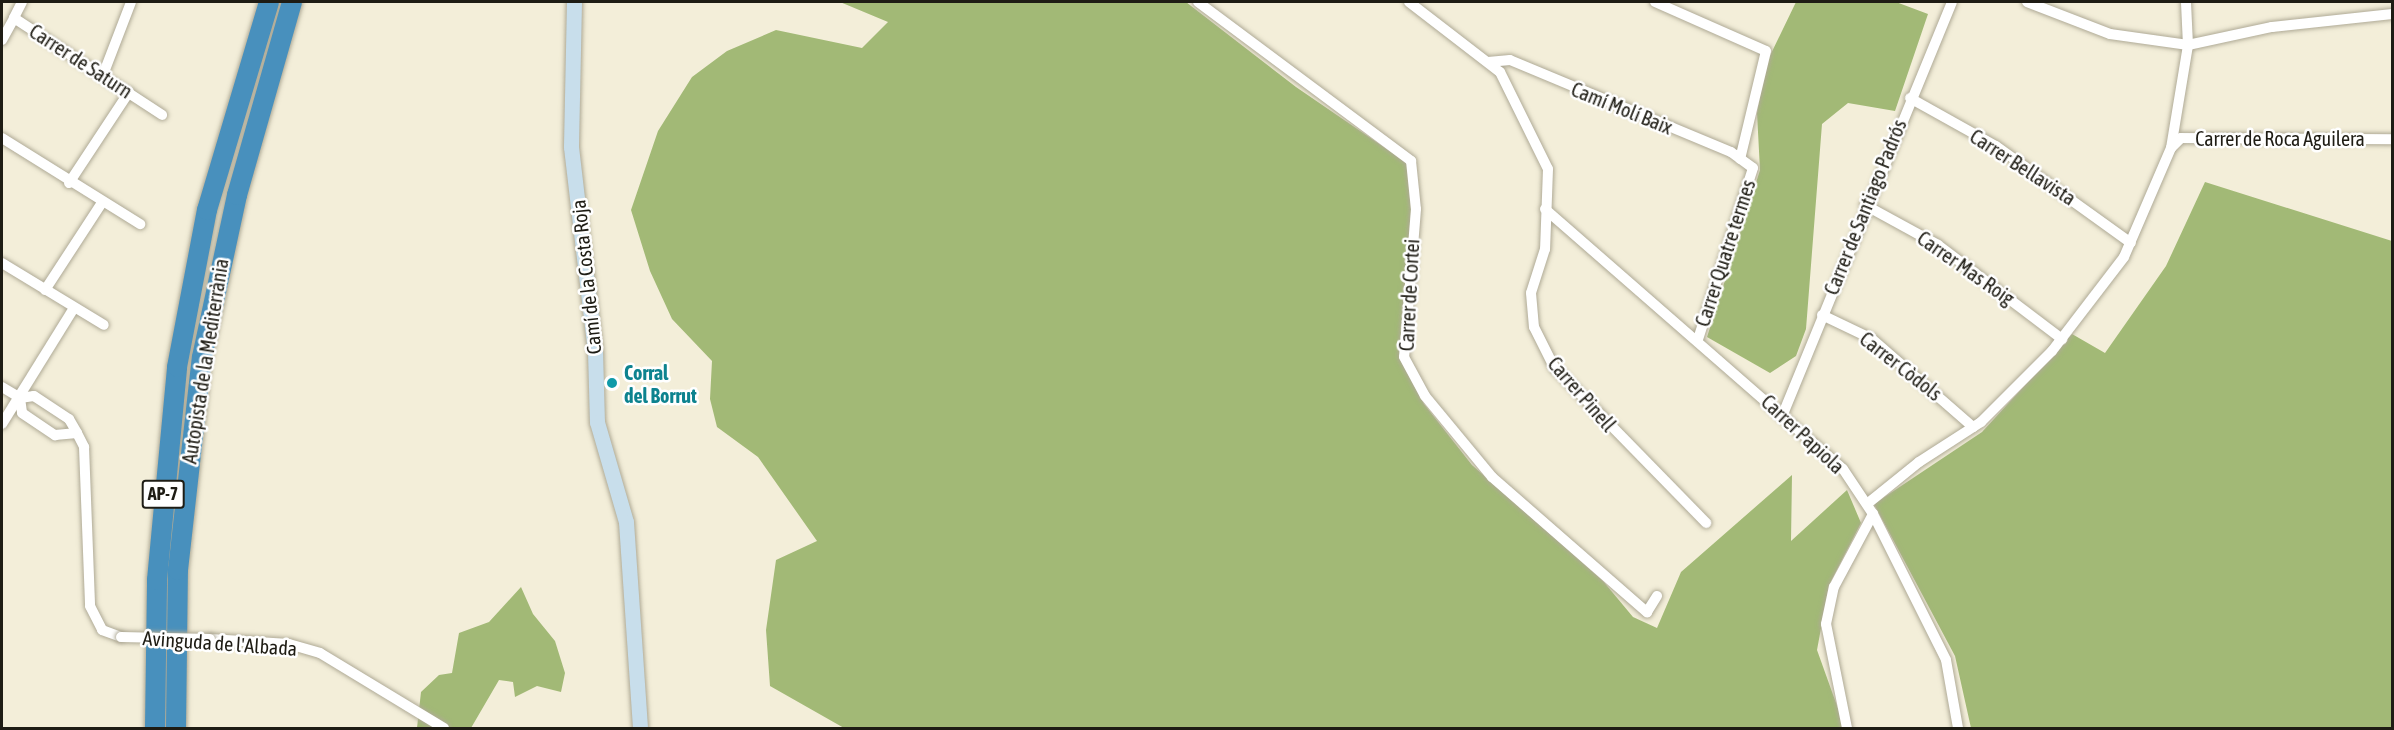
<!DOCTYPE html>
<html>
<head>
<meta charset="utf-8">
<style>
  body { margin:0 }
  #map { position:relative; width:2394px; height:730px; overflow:hidden; background:#f3eed9; font-family:"Asap Condensed",sans-serif }
  div>[style] { position:absolute }
  .forest>* { inset:0; background:#a2b976 }
  .roads { filter:drop-shadow(0 0 2px #afaa96) drop-shadow(0 0 2px #afaa96) }
  .street>* { height:10px; margin:-5px; padding:0 5px; transform-origin:5px; border-radius:5px; background:#fff }
  .secondary>* { height:15px; margin:-7.5px; padding:0 7.5px; transform-origin:7.5px; border-radius:7.5px; background:#c8deeb }
  .highway>* { height:20px; margin:-10px; padding:0 10px; transform-origin:10px; border-radius:10px; background:#4890bd }
  .bridges { filter:drop-shadow(0 0 2px #afaa96) drop-shadow(0 0 2px #afaa96) }
  .street-bridge>* { height:10px; margin:-5px; padding:0 5px; transform-origin:5px; border-radius:5px; background:#fff }
  .dots>* { width:16px; height:16px; translate:-50% -50%; box-sizing:border-box; border:3px solid #fff; border-radius:50% }
  span { translate:-50% -50%; white-space:nowrap; text-align:center; line-height:1.15; -webkit-text-stroke:5px #fff; paint-order:stroke }
  .shield-label span { padding:2px 4px; background:#fff; border:2px solid; border-radius:4px; -webkit-text-stroke-width:0 }
  .shield-label { font-size:18px; color:#1e1c14; font-weight:700 }
  .street-label { font-size:20px; color:#1e1c14 }
  .culture-label { font-size:20px; color:#0d838f; font-weight:700 }
  .left { translate:0 -50%; text-align:left }
  .frame { position:absolute; inset:0; border:3px solid #1e1c14; pointer-events:none }
</style>
</head>
<body>
<div id="map">
  <div class="forest">
    <div style="clip-path:polygon(840px 2px,1186px 2px,1296px 87px,1407px 163px,1411px 212px,1399px 357px,1424px 404px,1472px 465px,1603px 581px,1633px 617px,1657px 628px,1681px 572px,1792px 475px,1791px 541px,1847px 490px,1861px 523px,1829px 585px,1817px 650px,1845px 728px,844px 728px,770px 686px,766px 630px,776px 560px,817px 541px,758px 457px,717px 427px,710px 399px,712px 361px,672px 319px,650px 271px,631px 210px,658px 131px,692px 77px,727px 51px,776px 30px,862px 48px,888px 22px)"></div>
    <div style="clip-path:polygon(1796px 2px,1896px 2px,1928px 14px,1895px 111px,1848px 103px,1822px 124px,1806px 329px,1796px 356px,1770px 373px,1707px 337px,1760px 170px,1757px 113px,1766px 64px)"></div>
    <div style="clip-path:polygon(2205px 182px,2392px 241px,2392px 728px,1971px 728px,1955px 656px,1874px 504px,1982px 432px,2072px 334px,2105px 353px,2166px 266px)"></div>
    <div style="clip-path:polygon(521px 587px,533px 614px,555px 641px,565px 673px,561px 692px,537px 686px,515px 697px,513px 682px,499px 680px,471px 728px,417px 728px,421px 692px,439px 675px,452px 673px,459px 633px,489px 622px)"></div>
  </div>
  <div class="roads">
    <div class="street">
      <div style="left:22px;top:2px;width:18px;rotate:117deg"></div>
      <div style="left:14px;top:18px;width:177px;rotate:33.2deg"></div>
      <div style="left:1198px;top:2px;width:266px;rotate:36.7deg"></div>
      <div style="left:1411px;top:161px;width:48px;rotate:84.1deg"></div>
      <div style="left:1416px;top:209px;width:148px;rotate:94.6deg"></div>
      <div style="left:1404px;top:357px;width:44px;rotate:61.7deg"></div>
      <div style="left:1425px;top:396px;width:105px;rotate:50.4deg"></div>
      <div style="left:1492px;top:477px;width:206px;rotate:41.1deg"></div>
      <div style="left:1647px;top:612px;width:19px;rotate:-58deg"></div>
      <div style="left:1409px;top:2px;width:115px;rotate:37.6deg"></div>
      <div style="left:1500px;top:72px;width:108px;rotate:63.7deg"></div>
      <div style="left:1548px;top:169px;width:80px;rotate:92.1deg"></div>
      <div style="left:1545px;top:249px;width:46px;rotate:107.7deg"></div>
      <div style="left:1531px;top:293px;width:34px;rotate:85deg"></div>
      <div style="left:1534px;top:327px;width:45px;rotate:63.4deg"></div>
      <div style="left:1554px;top:367px;width:218px;rotate:45.7deg"></div>
      <div style="left:1655px;top:2px;width:121px;rotate:23.8deg"></div>
      <div style="left:1766px;top:51px;width:111px;rotate:103.5deg"></div>
      <div style="left:2027px;top:2px;width:89px;rotate:21.1deg"></div>
      <div style="left:2110px;top:34px;width:79px;rotate:8deg"></div>
      <div style="left:2188px;top:45px;width:86px;rotate:-12.1deg"></div>
      <div style="left:2272px;top:27px;width:121px;rotate:-6.2deg"></div>
      <div style="left:2px;top:40px;width:25px;rotate:-61deg"></div>
      <div style="left:1488px;top:62px;width:22px;rotate:-5deg"></div>
      <div style="left:1510px;top:60px;width:239px;rotate:22.6deg"></div>
      <div style="left:1731px;top:152px;width:27px;rotate:36deg"></div>
      <div style="left:1753px;top:168px;width:180px;rotate:107.8deg"></div>
      <div style="left:103px;top:75px;width:78px;rotate:-69deg"></div>
      <div style="left:1910px;top:98px;width:98px;rotate:29.2deg"></div>
      <div style="left:1996px;top:146px;width:166px;rotate:35.7deg"></div>
      <div style="left:2px;top:138px;width:163px;rotate:31.9deg"></div>
      <div style="left:2171px;top:148px;width:14px;rotate:-45deg"></div>
      <div style="left:2181px;top:138px;width:211px;rotate:0.3deg"></div>
      <div style="left:69px;top:183px;width:109px;rotate:-56.6deg"></div>
      <div style="left:1865px;top:205px;width:83px;rotate:28.7deg"></div>
      <div style="left:1938px;top:245px;width:156px;rotate:37.2deg"></div>
      <div style="left:1545px;top:209px;width:395px;rotate:41.1deg"></div>
      <div style="left:1843px;top:469px;width:54px;rotate:56.3deg"></div>
      <div style="left:1873px;top:514px;width:163px;rotate:63.4deg"></div>
      <div style="left:1946px;top:660px;width:69px;rotate:80deg"></div>
      <div style="left:2px;top:263px;width:119px;rotate:31.3deg"></div>
      <div style="left:45px;top:290px;width:103px;rotate:-56.9deg"></div>
      <div style="left:1822px;top:315px;width:55px;rotate:25.6deg"></div>
      <div style="left:1872px;top:339px;width:134px;rotate:41.1deg"></div>
      <div style="left:2px;top:387px;width:21px;rotate:31deg"></div>
      <div style="left:20px;top:398px;width:14px;rotate:-8deg"></div>
      <div style="left:34px;top:396px;width:42px;rotate:33.3deg"></div>
      <div style="left:69px;top:419px;width:16px;rotate:60deg"></div>
      <div style="left:77px;top:433px;width:16px;rotate:63deg"></div>
      <div style="left:84px;top:447px;width:159px;rotate:87.8deg"></div>
      <div style="left:90px;top:606px;width:27px;rotate:63deg"></div>
      <div style="left:102px;top:630px;width:20px;rotate:20deg"></div>
      <div style="left:20px;top:398px;width:15px;rotate:82deg"></div>
      <div style="left:22px;top:413px;width:40px;rotate:34deg"></div>
      <div style="left:55px;top:435px;width:22px;rotate:-5deg"></div>
      <div style="left:1783px;top:414px;width:445px;rotate:-67.7deg"></div>
      <div style="left:2px;top:424px;width:137px;rotate:-58.2deg"></div>
      <div style="left:1867px;top:504px;width:67px;rotate:-38.9deg"></div>
      <div style="left:1919px;top:462px;width:74px;rotate:-32.8deg"></div>
      <div style="left:1981px;top:422px;width:100px;rotate:-45deg"></div>
      <div style="left:2052px;top:351px;width:118px;rotate:-52.5deg"></div>
      <div style="left:2124px;top:257px;width:119px;rotate:-66.7deg"></div>
      <div style="left:2171px;top:148px;width:104px;rotate:-80.6deg"></div>
      <div style="left:2188px;top:45px;width:43px;rotate:-92.7deg"></div>
      <div style="left:210px;top:639px;width:79px;rotate:3.6deg"></div>
      <div style="left:289px;top:644px;width:32px;rotate:16deg"></div>
      <div style="left:320px;top:653px;width:145px;rotate:31.2deg"></div>
      <div style="left:1847px;top:728px;width:106px;rotate:-101.4deg"></div>
      <div style="left:1826px;top:624px;width:38px;rotate:-78deg"></div>
      <div style="left:1834px;top:587px;width:83px;rotate:-61.9deg"></div>
    </div>
    <div class="secondary">
      <div style="left:574px;top:2px;width:145px;rotate:91.2deg"></div>
      <div style="left:571px;top:147px;width:205px;rotate:83.3deg"></div>
      <div style="left:595px;top:351px;width:71px;rotate:88.4deg"></div>
      <div style="left:597px;top:422px;width:104px;rotate:73.8deg"></div>
      <div style="left:626px;top:522px;width:206px;rotate:86.1deg"></div>
    </div>
    <div class="highway">
      <div style="left:155px;top:728px;width:148px;rotate:-89.2deg"></div>
      <div style="left:157px;top:580px;width:214px;rotate:-84.6deg"></div>
      <div style="left:177px;top:367px;width:160px;rotate:-79.2deg"></div>
      <div style="left:207px;top:210px;width:217px;rotate:-73.4deg"></div>
      <div style="left:176px;top:728px;width:158px;rotate:-89.3deg"></div>
      <div style="left:178px;top:570px;width:214px;rotate:-83.6deg"></div>
      <div style="left:202px;top:357px;width:166px;rotate:-77.8deg"></div>
      <div style="left:237px;top:195px;width:201px;rotate:-74.1deg"></div>
    </div>
  </div>
  <div class="bridges">
    <div class="street-bridge">
      <div style="left:121px;top:637px;width:89px;rotate:1.3deg"></div>
    </div>
  </div>
  <div class="dots">
    <div style="left:612px;top:383px;background:#0f9aa8"></div>
  </div>
  <div class="shield-label">
    <span style="left:163px;top:494px">AP-7</span>
  </div>
  <div class="street-label">
    <span style="left:81px;top:61px;rotate:33deg">Carrer de Saturn</span>
    <span style="left:1622px;top:108px;rotate:22deg">Camí Molí Baix</span>
    <span style="left:2280px;top:138px">Carrer de Roca Aguilera</span>
    <span style="left:2023px;top:167px;rotate:33deg">Carrer Bellavista</span>
    <span style="left:1865px;top:207px;rotate:-68deg">Carrer de Santiago Padrós</span>
    <span style="left:1725px;top:253px;rotate:-72deg">Carrer Quatre termes</span>
    <span style="left:1966px;top:268px;rotate:35deg">Carrer Mas Roig</span>
    <span style="left:586px;top:277px;rotate:-96deg">Camí de la Costa Roja</span>
    <span style="left:1409px;top:295px;rotate:-87deg">Carrer de Cortei</span>
    <span style="left:205px;top:361px;rotate:-81deg">Autopista de la Mediterrània</span>
    <span style="left:1901px;top:366px;rotate:38deg">Carrer Còdols</span>
    <span style="left:1582px;top:394px;rotate:49deg">Carrer Pinell</span>
    <span style="left:1803px;top:434px;rotate:43deg">Carrer Papiola</span>
    <span style="left:220px;top:643px;rotate:4deg">Avinguda de l'Albada</span>
  </div>
  <div class="culture-label">
    <span class="left" style="left:624px;top:384px">Corral<br>del Borrut</span>
  </div>
  <div class="frame"></div>
</div>
</body>
</html>
